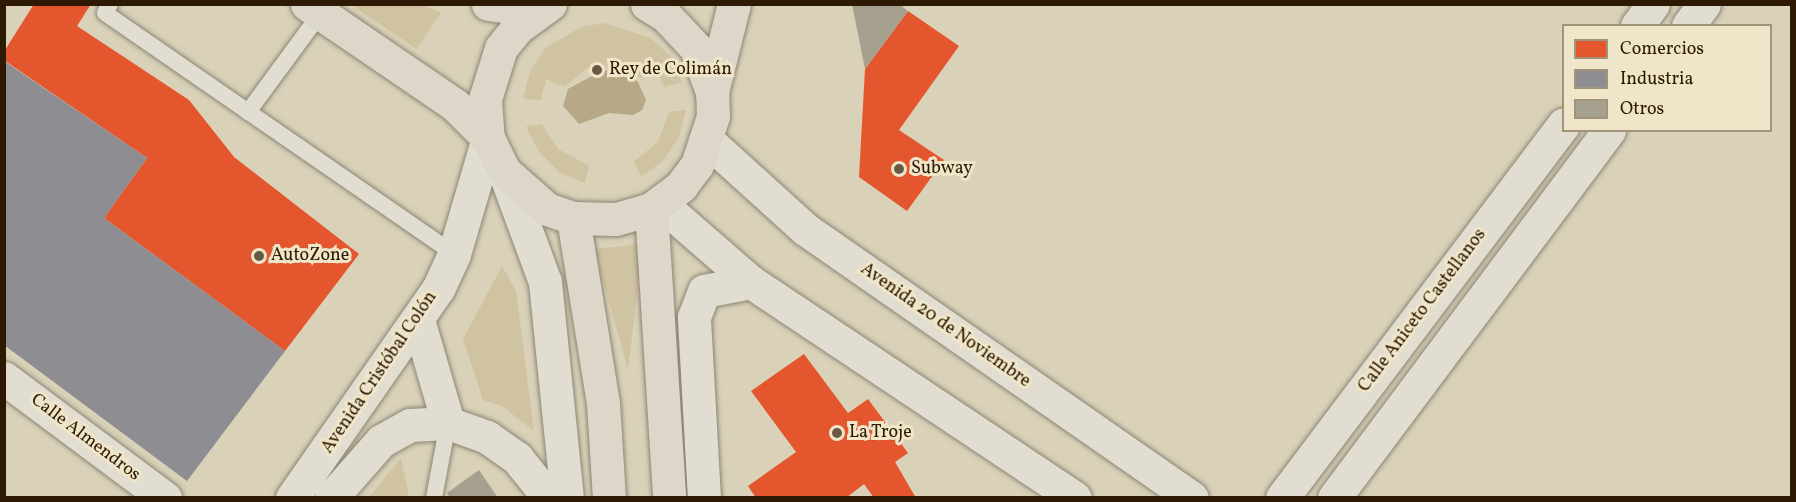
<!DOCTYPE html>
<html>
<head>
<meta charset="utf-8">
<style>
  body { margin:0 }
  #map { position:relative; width:1796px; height:502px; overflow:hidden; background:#d9d1b8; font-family:Vollkorn,serif }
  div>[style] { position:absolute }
  .green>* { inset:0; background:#d0c3a1 }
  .water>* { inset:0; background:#b7a887 }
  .shops>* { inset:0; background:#e4572e }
  .industry>* { inset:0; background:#8d8d92 }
  .building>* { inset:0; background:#a6a08e }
  .roads { filter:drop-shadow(0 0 2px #8c8574) drop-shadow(0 0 2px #8c8574) }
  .lane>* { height:16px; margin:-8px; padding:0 8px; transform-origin:8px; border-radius:8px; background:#e1ddd1 }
  .street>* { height:33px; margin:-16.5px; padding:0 16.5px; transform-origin:16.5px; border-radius:16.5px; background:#e1ddd1 }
  .secondary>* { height:33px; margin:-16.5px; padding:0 16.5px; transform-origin:16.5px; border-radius:16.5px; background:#e1ddd1 }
  .primary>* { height:33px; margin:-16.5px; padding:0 16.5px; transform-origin:16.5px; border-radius:16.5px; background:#dcd7c9 }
  .dots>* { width:16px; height:16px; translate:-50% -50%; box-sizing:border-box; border:3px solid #efe5c8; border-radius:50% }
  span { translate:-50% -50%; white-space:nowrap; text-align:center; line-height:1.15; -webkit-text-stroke:6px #efe5c8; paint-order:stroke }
  .poi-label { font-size:18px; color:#2e1a04 }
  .left { translate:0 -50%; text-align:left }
  .street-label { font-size:18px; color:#2e1a04 }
  .frame { position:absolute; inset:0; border:6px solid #2e1a04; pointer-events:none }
  .legend { position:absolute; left:1562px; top:24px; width:210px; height:108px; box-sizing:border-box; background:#efe5c8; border:2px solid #a2947a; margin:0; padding:8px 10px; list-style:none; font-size:18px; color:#2e1a04 }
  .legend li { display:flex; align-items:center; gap:12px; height:30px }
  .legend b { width:30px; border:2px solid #a2947a }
</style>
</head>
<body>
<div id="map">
  <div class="green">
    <div style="clip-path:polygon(351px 5px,424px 5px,441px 13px,417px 49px)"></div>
    <div style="clip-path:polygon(604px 23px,651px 38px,670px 56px,682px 82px,664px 87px,656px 68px,642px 78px,602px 65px,586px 69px,564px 87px,546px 79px,541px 100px,523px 99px,530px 72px,545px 48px,581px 27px)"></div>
    <div style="clip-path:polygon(686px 110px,679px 137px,663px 161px,641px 177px,634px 161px,658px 142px,669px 112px)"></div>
    <div style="clip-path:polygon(542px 124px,558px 149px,589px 166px,585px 183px,559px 172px,539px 152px,526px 127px)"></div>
    <div style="clip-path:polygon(643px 244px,628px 369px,594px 249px)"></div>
    <div style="clip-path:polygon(502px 266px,516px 291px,534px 431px,502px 406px,483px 400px,463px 339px)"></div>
    <div style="clip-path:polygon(401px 458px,409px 497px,369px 497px)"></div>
  </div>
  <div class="water">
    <div style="clip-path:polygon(603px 70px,627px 74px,638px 82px,646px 100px,642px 110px,633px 115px,609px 113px,579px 124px,563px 106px,568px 89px)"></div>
  </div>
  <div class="shops">
    <div style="clip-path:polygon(34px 4px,91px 4px,77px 26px,189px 100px,234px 157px,359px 254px,285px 351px,104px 218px,147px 158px,5px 61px,5px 50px)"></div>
    <div style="clip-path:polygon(908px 11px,959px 46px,899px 130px,944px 160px,907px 211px,859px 177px,865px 69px)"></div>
    <div style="clip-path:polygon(804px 354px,848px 413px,868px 399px,908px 453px,895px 462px,916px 498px,874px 498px,864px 484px,846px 498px,756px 498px,748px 486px,796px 452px,751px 391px)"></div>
  </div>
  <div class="industry">
    <div style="clip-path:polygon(4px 61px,147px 158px,104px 218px,285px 351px,187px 481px,4px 345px)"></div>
  </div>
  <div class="building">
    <div style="clip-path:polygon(852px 4px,899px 4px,908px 11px,865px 69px)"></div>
    <div style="clip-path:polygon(479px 470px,498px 498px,450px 498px,447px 493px)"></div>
  </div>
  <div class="roads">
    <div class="lane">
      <div style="left:110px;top:4px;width:10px;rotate:119deg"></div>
      <div style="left:105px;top:13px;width:424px;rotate:34.6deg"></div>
      <div style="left:248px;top:112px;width:122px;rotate:-53.7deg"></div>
      <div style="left:434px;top:498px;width:76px;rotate:-79.4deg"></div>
    </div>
    <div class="street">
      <div style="left:504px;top:171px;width:118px;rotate:69.7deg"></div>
      <div style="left:545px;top:282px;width:217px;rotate:84.2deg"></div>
      <div style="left:419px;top:323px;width:104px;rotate:73.8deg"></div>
      <div style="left:4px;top:378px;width:201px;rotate:36.7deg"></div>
      <div style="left:292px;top:498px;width:255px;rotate:-55.1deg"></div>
      <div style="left:438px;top:289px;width:38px;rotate:-65deg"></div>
      <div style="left:454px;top:254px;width:121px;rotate:-73.7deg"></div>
      <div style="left:331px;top:498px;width:76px;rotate:-48.7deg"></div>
      <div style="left:381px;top:441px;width:33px;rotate:-29deg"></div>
      <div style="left:410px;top:425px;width:38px;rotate:-3deg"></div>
      <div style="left:448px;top:423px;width:41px;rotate:19.7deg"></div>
      <div style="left:487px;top:437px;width:37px;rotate:35deg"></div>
      <div style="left:517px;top:458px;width:51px;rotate:51.3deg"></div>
      <div style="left:704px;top:498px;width:181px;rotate:-93.2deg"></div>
      <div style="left:694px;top:317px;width:28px;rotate:-69deg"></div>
      <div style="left:704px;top:291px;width:48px;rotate:-10.8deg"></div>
    </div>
    <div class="secondary">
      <div style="left:1637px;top:26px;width:27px;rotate:-54deg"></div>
      <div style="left:1688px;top:26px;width:27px;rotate:-54deg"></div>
      <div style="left:708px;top:141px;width:131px;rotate:42.2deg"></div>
      <div style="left:805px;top:229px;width:471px;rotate:34.8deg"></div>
      <div style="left:660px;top:203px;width:121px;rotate:41deg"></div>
      <div style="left:751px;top:282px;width:389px;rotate:33.7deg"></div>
      <div style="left:1282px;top:498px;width:468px;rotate:-53deg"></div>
      <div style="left:1334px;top:498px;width:459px;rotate:-53.2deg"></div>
    </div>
    <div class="primary">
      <div style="left:307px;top:4px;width:179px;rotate:34.3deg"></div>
      <div style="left:455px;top:105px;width:47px;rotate:45deg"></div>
      <div style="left:488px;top:4px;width:51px;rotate:7.8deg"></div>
      <div style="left:550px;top:4px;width:39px;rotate:144deg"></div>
      <div style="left:518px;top:27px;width:27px;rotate:129deg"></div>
      <div style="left:501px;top:48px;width:53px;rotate:107.4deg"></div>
      <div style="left:485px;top:99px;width:39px;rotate:86deg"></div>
      <div style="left:488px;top:138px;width:37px;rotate:64deg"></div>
      <div style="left:504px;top:171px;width:57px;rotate:41.5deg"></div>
      <div style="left:547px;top:209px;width:28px;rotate:19deg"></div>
      <div style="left:573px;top:218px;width:43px;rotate:1.3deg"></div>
      <div style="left:616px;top:219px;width:36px;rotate:-16deg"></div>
      <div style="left:651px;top:209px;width:38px;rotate:-37deg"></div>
      <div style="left:681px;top:186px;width:26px;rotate:-53deg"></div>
      <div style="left:697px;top:165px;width:52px;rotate:-71.9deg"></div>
      <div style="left:713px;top:116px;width:24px;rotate:-92deg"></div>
      <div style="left:712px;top:92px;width:47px;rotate:-110deg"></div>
      <div style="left:696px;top:48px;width:45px;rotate:-133.2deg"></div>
      <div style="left:665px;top:15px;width:21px;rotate:-149deg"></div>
      <div style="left:712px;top:92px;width:91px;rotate:-76deg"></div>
      <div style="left:651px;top:209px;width:290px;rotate:86.4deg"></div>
      <div style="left:573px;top:218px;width:187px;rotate:80.8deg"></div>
      <div style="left:603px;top:403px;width:95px;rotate:86.4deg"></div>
    </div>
  </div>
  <div class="dots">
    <div style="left:597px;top:70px;background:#6a5a43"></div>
    <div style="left:899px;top:169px;background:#6a5a43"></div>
    <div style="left:259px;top:256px;background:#6a5a43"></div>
    <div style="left:837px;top:433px;background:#6a5a43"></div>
  </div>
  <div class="poi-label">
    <span class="left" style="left:609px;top:70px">Rey de Colimán</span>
    <span class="left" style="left:911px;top:169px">Subway</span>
    <span class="left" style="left:271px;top:256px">AutoZone</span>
    <span class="left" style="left:849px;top:433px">La Troje</span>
  </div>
  <div class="street-label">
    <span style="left:1423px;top:311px;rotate:-53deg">Calle Aniceto Castellanos</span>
    <span style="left:945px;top:326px;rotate:35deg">Avenida 20 de Noviembre</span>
    <span style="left:380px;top:373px;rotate:-56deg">Avenida Cristóbal Colón</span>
    <span style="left:85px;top:438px;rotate:37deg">Calle Almendros</span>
  </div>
  <div class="frame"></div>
  <ul class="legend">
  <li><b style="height:16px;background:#e4572e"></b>Comercios</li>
  <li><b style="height:16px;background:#8d8d92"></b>Industria</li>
  <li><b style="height:16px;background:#a6a08e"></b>Otros</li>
  </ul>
</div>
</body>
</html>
